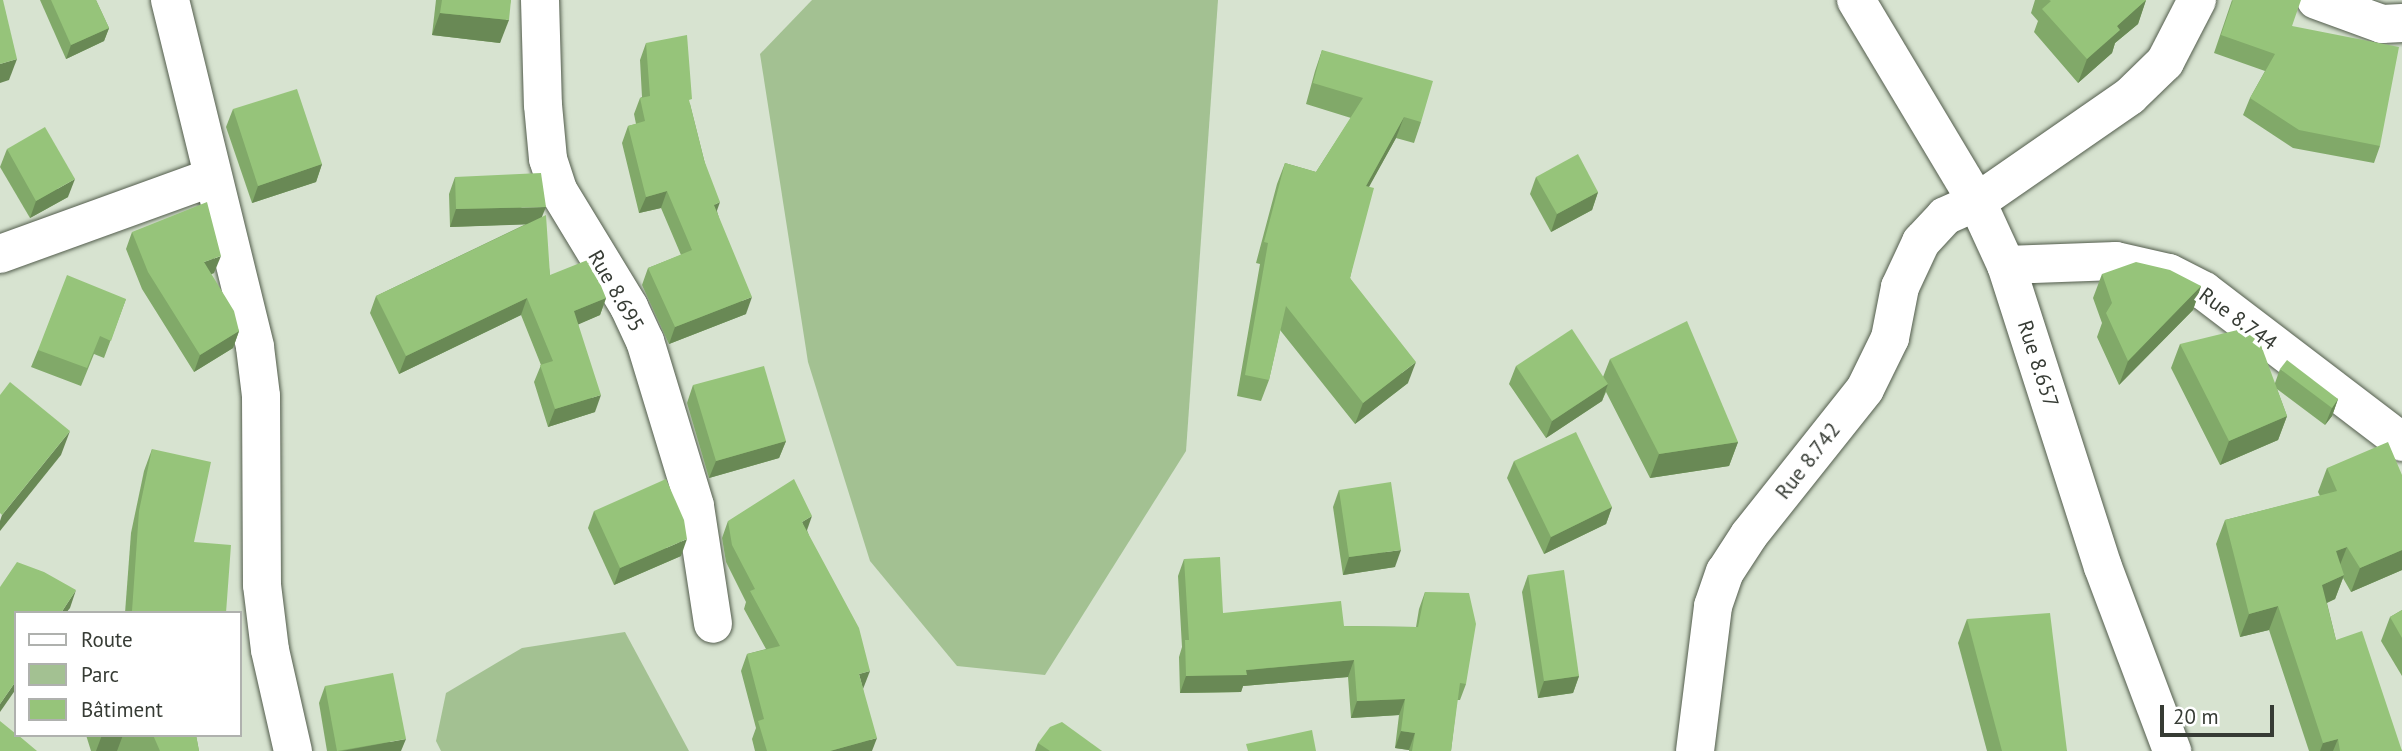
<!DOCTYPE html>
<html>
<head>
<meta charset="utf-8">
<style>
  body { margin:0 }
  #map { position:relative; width:2402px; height:751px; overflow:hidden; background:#d7e3d0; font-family:"PT Sans",sans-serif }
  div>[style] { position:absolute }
  .green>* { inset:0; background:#a3c192 }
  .roads { filter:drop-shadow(0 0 2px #535d4d) drop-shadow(0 0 2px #535d4d) }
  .minor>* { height:38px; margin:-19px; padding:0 19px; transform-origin:19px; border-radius:19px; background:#fff }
  .wall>* { inset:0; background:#81a969 }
  .shaded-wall>* { inset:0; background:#698955 }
  .building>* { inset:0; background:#96c47a }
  span { translate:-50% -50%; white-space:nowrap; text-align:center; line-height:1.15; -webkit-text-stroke:7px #fff; paint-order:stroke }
  .street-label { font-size:21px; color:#363b34 }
  .legend { position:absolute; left:14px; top:611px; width:228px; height:126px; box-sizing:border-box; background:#fff; border:2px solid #afb1ae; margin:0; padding:9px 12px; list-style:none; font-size:21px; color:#363b34 }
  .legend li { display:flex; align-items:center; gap:14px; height:35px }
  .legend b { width:35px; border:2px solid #afb1ae }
  .scale { position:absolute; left:2160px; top:705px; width:114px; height:32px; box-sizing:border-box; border:4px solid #363b34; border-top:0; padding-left:9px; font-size:21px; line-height:24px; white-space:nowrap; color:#363b34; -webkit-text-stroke:5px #fff; paint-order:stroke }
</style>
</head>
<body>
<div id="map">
  <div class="green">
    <div style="clip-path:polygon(812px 0,1218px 0,1186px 451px,1045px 675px,957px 666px,870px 561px,808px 362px,760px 54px)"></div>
    <div style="clip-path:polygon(625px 632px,689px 751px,441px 751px,436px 741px,446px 693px,522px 648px)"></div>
  </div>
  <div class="roads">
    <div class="minor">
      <div style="left:170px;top:0;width:357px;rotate:76.2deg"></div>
      <div style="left:255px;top:347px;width:49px;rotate:83deg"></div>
      <div style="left:261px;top:396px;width:189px;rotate:89.7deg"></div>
      <div style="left:262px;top:585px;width:65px;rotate:83deg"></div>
      <div style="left:270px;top:650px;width:104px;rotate:77.2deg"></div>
      <div style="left:540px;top:0;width:105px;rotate:88.4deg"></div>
      <div style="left:543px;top:105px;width:54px;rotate:84.7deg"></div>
      <div style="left:548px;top:159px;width:33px;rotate:72deg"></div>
      <div style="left:558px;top:190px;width:137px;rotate:58.7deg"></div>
      <div style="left:629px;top:307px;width:38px;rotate:65deg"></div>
      <div style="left:645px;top:341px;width:172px;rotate:73.1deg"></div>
      <div style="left:695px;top:506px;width:119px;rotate:81.3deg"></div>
      <div style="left:1856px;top:0;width:235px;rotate:59.1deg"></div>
      <div style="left:1977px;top:202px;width:69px;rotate:65.3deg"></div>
      <div style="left:2006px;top:265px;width:317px;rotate:72.2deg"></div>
      <div style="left:2103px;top:567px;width:197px;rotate:69.4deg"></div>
      <div style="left:2316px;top:0;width:70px;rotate:20deg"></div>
      <div style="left:2382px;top:24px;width:20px;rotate:-3deg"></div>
      <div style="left:0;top:254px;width:226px;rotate:-19.9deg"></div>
      <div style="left:2006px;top:265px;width:110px;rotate:-2.1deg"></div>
      <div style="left:2116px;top:261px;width:54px;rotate:12.8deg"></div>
      <div style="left:2169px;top:273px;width:39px;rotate:27deg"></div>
      <div style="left:2204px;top:291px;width:249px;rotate:37.3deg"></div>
      <div style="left:1695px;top:751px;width:146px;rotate:-82.9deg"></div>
      <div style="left:1713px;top:606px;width:36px;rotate:-71deg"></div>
      <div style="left:1725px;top:572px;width:44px;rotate:-57deg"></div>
      <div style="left:1749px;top:535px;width:186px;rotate:-51.5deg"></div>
      <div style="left:1865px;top:389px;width:57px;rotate:-63.9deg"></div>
      <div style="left:1890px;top:338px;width:52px;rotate:-78.9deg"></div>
      <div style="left:1900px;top:287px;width:50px;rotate:-65deg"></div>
      <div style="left:1921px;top:242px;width:35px;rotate:-47deg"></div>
      <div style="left:1945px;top:216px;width:35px;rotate:-24deg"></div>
      <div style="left:1977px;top:202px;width:186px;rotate:-34.7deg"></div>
      <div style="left:2130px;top:96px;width:49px;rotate:-44.2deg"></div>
      <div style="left:2165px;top:62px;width:70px;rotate:-62.7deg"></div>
    </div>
  </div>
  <div class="wall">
    <div style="clip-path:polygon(40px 0,96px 0,109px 28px,104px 41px,66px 59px)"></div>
    <div style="clip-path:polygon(436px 0,511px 0,500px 43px,432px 35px)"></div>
    <div style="clip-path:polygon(2035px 0,2146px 0,2138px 24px,2115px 43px,2112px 53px,2078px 83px,2034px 32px,2038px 21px,2031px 13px)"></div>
    <div style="clip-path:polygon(2232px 0,2292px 26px,2380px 146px,2374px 163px,2293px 148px,2243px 115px,2250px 98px,2265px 71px,2214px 53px)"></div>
    <div style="clip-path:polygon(646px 43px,690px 104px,717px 211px,746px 314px,669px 344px,642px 285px,648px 268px,681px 255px,661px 208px,639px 213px,622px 143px,628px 126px,636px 124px,634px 114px,640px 98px,642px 97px,640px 60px)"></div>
    <div style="clip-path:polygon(1322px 50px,1421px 122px,1414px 143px,1396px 138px,1369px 186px,1350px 278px,1408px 383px,1355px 424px,1280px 330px,1269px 380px,1261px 401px,1237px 396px,1260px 264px,1256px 263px,1277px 184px,1285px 163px,1316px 172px,1351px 118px,1306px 104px,1315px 71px)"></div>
    <div style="clip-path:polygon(233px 109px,322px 164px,316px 182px,252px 203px,226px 127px)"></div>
    <div style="clip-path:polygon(7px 149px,68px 197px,30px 218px,0 167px)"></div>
    <div style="clip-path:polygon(455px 177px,542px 217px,550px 275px,606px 298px,600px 315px,578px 324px,595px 412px,548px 427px,534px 382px,541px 365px,521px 315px,399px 374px,370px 313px,376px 296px,526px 224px,450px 227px,449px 194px)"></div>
    <div style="clip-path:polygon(1536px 177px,1598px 192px,1592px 210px,1551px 232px,1530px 194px)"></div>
    <div style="clip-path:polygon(132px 232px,214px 273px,211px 274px,239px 331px,233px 348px,194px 372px,142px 289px,126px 249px)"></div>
    <div style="clip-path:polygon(2102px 274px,2201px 286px,2193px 310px,2119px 385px,2097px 337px,2102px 323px,2093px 298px)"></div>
    <div style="clip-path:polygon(126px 299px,104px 358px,94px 354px,81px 386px,31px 367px,38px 350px)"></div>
    <div style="clip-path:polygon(2180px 344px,2275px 383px,2280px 369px,2338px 399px,2332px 416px,2325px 425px,2277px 389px,2287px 416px,2278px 440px,2220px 465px,2171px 368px)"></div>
    <div style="clip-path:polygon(1610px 359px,1738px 442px,1729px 466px,1650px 478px,1606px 392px,1602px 401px,1546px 438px,1509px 384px,1516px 366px,1603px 377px)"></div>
    <div style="clip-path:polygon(693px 385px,786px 441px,779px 458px,709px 478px,687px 403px)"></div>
    <div style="clip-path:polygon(152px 449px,194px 542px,226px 613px,125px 613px,131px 533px,144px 471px)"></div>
    <div style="clip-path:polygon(1514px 461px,1612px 507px,1606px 524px,1544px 554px,1507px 478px)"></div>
    <div style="clip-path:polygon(2327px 468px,2402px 475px,2402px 570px,2351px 592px,2343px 578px,2335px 599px,2327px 603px,2336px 640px,2402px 751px,2309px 751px,2269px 630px,2240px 637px,2216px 544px,2225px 520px,2320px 496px,2318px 492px)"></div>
    <div style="clip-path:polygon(1339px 490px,1395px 567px,1343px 575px,1333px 507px)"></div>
    <div style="clip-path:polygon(594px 511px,681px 556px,614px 585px,588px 528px)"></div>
    <div style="clip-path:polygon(728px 521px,807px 530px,863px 689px,872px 751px,755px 751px,752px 739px,756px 728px,741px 671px,747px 654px,766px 649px,744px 609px,746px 602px,726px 562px,722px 538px)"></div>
    <div style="clip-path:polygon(1184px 559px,1223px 613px,1344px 626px,1416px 627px,1419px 609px,1425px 592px,1466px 684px,1460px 700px,1457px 700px,1451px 751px,1409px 751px,1409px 750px,1395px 748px,1399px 715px,1351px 718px,1348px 677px,1243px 686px,1241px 692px,1180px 693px,1179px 657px,1182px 647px,1178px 576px)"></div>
    <div style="clip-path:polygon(1528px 575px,1579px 676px,1573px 693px,1538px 698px,1522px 592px)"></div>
    <div style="clip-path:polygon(2402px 610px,2402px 676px,2381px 641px,2390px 617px)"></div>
    <div style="clip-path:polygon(1967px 619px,2067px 751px,1987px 751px,1958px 643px)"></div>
    <div style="clip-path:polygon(325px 686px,401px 751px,327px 751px,319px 703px)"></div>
    <div style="clip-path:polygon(86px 735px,196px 735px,199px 751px,91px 751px)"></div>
    <div style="clip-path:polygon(1038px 743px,1102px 751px,1035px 751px)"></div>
  </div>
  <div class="shaded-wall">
    <div style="clip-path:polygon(2146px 0,2138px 24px,2115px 43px,2112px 53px,2078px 83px,2087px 59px,2117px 26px)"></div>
    <div style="clip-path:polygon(440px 13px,509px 20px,500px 43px,432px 35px)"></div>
    <div style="clip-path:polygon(109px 28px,104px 41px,66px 59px,71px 45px)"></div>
    <div style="clip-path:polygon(17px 59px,9px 80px,0 83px,0 64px)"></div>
    <div style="clip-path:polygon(1404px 117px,1396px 138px,1358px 207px,1366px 186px)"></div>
    <div style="clip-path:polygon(322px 164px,316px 182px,252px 203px,258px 186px)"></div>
    <div style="clip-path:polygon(75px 179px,68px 197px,30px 218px,36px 201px)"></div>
    <div style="clip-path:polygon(667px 191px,661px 208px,639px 213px,646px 197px)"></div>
    <div style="clip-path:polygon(1598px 192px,1592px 210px,1551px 232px,1557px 214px)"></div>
    <div style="clip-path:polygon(720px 202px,714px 219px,714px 205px)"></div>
    <div style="clip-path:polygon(546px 207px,539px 224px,450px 227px,456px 209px)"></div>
    <div style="clip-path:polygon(221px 256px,214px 273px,198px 279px,204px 262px)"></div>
    <div style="clip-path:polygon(2201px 286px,2193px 310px,2119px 385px,2128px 361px)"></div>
    <div style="clip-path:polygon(752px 297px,746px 314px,669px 344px,675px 327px)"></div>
    <div style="clip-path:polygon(527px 298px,521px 315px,399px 374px,406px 356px)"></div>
    <div style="clip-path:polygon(606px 298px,600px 315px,568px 329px,574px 311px)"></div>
    <div style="clip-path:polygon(239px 331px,233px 348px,194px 372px,200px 355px)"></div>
    <div style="clip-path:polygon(1416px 362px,1408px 383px,1355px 424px,1363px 403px)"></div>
    <div style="clip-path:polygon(1608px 384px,1602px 401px,1546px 438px,1552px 421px)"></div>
    <div style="clip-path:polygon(601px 395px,595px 412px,548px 427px,555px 409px)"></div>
    <div style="clip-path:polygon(2338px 399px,2332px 416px,2325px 425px,2332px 408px)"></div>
    <div style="clip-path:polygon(2287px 416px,2278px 440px,2220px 465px,2229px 441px)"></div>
    <div style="clip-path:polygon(70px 431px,61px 455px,0 531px,0 521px,2px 515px)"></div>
    <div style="clip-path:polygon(786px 441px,779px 458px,709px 478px,716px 461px)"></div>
    <div style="clip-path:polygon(1738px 442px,1729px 466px,1650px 478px,1659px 454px)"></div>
    <div style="clip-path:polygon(1612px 507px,1606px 524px,1544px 554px,1551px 537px)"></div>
    <div style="clip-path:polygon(812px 516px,806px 533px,802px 522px)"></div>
    <div style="clip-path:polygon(687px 539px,681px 556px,614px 585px,620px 568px)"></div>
    <div style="clip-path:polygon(2347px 547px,2338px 570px,2336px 551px)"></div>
    <div style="clip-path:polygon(1401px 550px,1395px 567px,1343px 575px,1349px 557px)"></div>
    <div style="clip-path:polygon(2402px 550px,2402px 570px,2351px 592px,2360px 568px)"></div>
    <div style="clip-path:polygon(2344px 575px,2335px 599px,2313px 609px,2322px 585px)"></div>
    <div style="clip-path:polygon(76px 590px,70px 608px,66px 613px,61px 613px)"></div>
    <div style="clip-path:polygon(2278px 606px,2269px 630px,2240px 637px,2249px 614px)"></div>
    <div style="clip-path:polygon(132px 611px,159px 613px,131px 613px)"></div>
    <div style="clip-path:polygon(1354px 660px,1348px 677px,1243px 686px,1241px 692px,1180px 693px,1186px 676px)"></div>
    <div style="clip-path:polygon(870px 671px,863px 689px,859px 674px)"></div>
    <div style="clip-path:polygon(1579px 676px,1573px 693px,1538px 698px,1544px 681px)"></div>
    <div style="clip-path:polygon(16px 681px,16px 689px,0 712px,0 704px)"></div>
    <div style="clip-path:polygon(1405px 699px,1399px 715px,1351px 718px,1357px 701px)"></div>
    <div style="clip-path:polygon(1401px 731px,1415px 733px,1409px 750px,1395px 748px)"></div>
    <div style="clip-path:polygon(102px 735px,123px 735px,117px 751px,96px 751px)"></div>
    <div style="clip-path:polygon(877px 738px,872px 751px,830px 751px)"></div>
    <div style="clip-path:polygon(406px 739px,401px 751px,342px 751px)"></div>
    <div style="clip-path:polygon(2338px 739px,2333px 751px,2320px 751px,2323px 743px)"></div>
  </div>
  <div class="building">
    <div style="clip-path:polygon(0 0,3px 0,17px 59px,0 64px)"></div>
    <div style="clip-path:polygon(51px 0,96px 0,109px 28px,71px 45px)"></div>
    <div style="clip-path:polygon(442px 0,511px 0,509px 20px,440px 13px)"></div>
    <div style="clip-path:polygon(2049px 0,2146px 0,2117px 26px,2120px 30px,2087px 59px,2042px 9px,2051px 1px)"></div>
    <div style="clip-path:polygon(2233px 0,2301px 0,2292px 26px,2399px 47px,2380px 146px,2299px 130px,2250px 98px,2275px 54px,2221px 35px)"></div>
    <div style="clip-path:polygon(687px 35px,692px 99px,689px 100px,704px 160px,720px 202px,714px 205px,752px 297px,675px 327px,648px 268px,692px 250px,667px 191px,646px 197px,628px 126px,645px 121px,640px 98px,650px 96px,646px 43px)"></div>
    <div style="clip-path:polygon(1322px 50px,1433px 81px,1421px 122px,1404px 117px,1366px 186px,1374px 188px,1350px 278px,1416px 362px,1363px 403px,1286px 306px,1269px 380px,1245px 375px,1268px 243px,1264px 242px,1285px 163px,1316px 172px,1363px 98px,1313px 83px)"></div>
    <div style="clip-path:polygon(297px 89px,322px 164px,258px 186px,233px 109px)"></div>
    <div style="clip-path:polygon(45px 127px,75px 179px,36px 201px,7px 149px)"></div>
    <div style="clip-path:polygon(1578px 154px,1598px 192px,1557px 214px,1536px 177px)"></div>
    <div style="clip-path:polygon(541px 173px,546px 207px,456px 209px,455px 177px)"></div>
    <div style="clip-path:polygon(207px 202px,221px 256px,204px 262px,234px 311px,239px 331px,200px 355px,148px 272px,132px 232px)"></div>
    <div style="clip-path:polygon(546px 215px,550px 275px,590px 259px,606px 298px,574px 311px,601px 395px,555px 409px,540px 365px,553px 361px,527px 298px,406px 356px,376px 296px)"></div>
    <div style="clip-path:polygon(2136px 262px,2170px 270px,2201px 286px,2128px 361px,2106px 313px,2112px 303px,2102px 274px)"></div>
    <div style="clip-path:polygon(67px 275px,126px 299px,111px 341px,100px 336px,87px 368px,38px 350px)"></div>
    <div style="clip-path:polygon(1687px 321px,1738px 442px,1659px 454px,1610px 359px)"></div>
    <div style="clip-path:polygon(2254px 326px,2287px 416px,2229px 441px,2180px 344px)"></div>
    <div style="clip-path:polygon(1572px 329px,1608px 384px,1552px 421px,1516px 366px)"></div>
    <div style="clip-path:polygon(2287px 360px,2338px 399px,2332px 408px,2280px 369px)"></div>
    <div style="clip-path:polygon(764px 366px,786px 441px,716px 461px,693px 385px)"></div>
    <div style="clip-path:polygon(10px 382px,70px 431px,2px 515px,0 513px,0 395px)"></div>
    <div style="clip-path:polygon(1576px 432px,1612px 507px,1551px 537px,1514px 461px)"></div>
    <div style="clip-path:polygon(2388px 442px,2402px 475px,2402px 550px,2360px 568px,2347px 547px,2336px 551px,2344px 575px,2322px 585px,2336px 640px,2362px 631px,2402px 751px,2340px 751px,2338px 739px,2323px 743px,2278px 606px,2249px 614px,2225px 520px,2337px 491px,2327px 468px)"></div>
    <div style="clip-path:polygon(152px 449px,211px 462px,194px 542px,231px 545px,226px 613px,159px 613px,132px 611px,139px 511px)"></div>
    <div style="clip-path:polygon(666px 479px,684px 520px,687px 539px,620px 568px,594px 511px)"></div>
    <div style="clip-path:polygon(794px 479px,812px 516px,802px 522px,859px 628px,870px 671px,859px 674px,877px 738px,830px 751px,767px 751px,758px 721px,764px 719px,747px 654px,780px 646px,750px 591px,755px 589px,732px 545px,728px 521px)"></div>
    <div style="clip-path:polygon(1391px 482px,1401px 550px,1349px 557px,1339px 490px)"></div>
    <div style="clip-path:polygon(1220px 557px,1223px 613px,1341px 601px,1344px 626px,1418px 627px,1425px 592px,1469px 593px,1476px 624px,1466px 684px,1460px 683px,1451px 751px,1412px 751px,1415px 733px,1401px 731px,1405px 699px,1357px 701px,1354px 660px,1246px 670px,1247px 675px,1186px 676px,1185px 640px,1189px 640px,1184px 559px)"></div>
    <div style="clip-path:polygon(17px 562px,44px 572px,76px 590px,61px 613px,16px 613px,16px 681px,0 704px,0 587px)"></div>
    <div style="clip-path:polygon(1564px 570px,1579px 676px,1544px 681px,1528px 575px)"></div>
    <div style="clip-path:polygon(2402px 610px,2402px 638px,2390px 617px)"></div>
    <div style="clip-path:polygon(2050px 613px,2067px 751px,2002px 751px,1967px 619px)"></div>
    <div style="clip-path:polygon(393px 673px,406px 739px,337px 751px,325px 686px)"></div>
    <div style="clip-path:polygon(0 721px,16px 734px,16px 735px,18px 735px,37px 751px,0 751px)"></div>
    <div style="clip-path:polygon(1062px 722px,1102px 751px,1050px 751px,1038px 743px,1050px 727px)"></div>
    <div style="clip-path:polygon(1312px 730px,1316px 751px,1248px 751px,1246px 744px)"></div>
    <div style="clip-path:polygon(153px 735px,196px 735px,199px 751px,160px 751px)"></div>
  </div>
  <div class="street-label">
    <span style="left:616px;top:291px;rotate:60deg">Rue 8.695</span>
    <span style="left:2238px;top:319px;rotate:36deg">Rue 8.744</span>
    <span style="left:2038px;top:364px;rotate:72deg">Rue 8.657</span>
    <span style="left:1808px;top:461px;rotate:-52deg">Rue 8.742</span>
  </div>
  <ul class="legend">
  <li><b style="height:9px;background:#fff"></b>Route</li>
  <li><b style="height:19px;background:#a3c192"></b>Parc</li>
  <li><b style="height:19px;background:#96c47a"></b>Bâtiment</li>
  </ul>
  <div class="scale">20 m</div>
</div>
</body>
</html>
